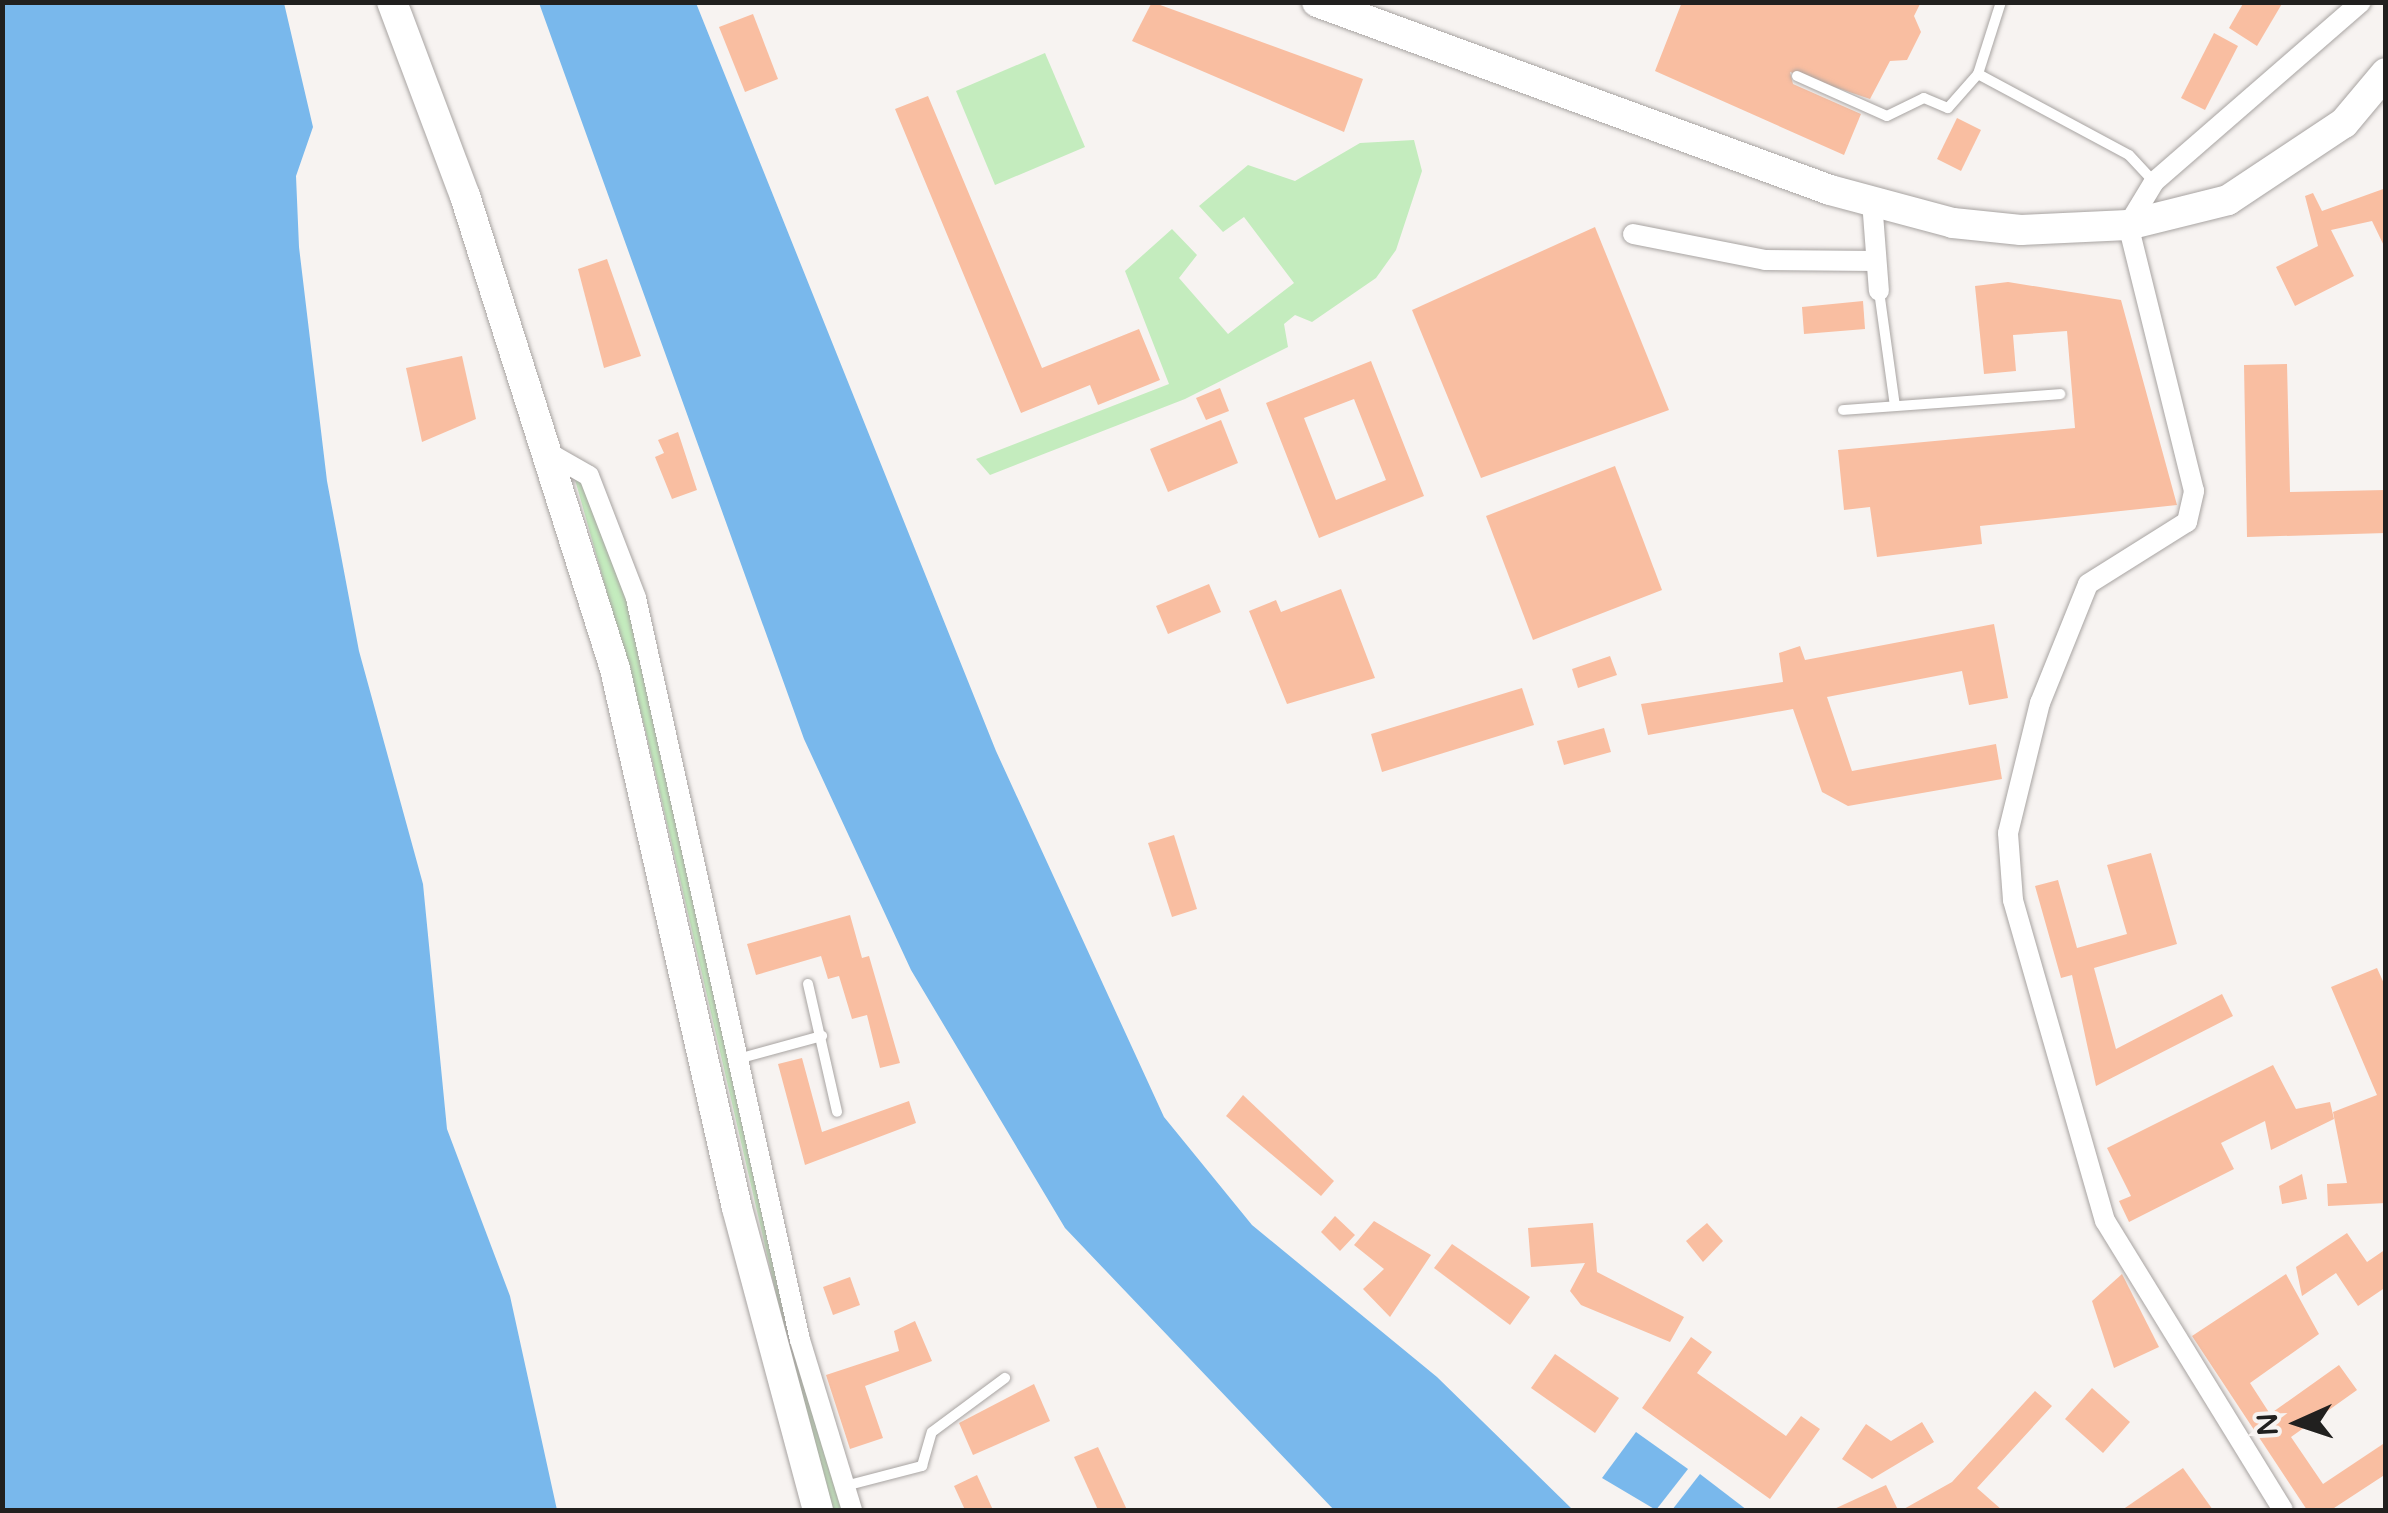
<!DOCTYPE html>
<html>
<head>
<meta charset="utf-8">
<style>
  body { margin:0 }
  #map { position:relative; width:2388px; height:1513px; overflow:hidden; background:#f7f3f1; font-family:"Varela Round",sans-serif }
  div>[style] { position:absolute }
  .green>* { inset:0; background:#c4ecbe }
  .water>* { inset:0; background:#79b8ec }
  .building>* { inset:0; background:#f9bea1 }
  .roads { filter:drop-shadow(0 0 2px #a8a4a2) drop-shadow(0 0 2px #a8a4a2) }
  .lane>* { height:10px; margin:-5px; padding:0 5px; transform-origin:5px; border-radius:5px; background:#fff }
  .street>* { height:20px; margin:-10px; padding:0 10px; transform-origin:10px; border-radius:10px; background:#fff }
  .secondary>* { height:30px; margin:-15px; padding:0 15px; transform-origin:15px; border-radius:15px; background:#fff }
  span { translate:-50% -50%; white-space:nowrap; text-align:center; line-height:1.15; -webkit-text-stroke:8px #f7f3f1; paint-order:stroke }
  .frame { position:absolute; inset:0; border:5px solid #21201f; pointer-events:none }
  .north { position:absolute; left:2248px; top:1373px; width:100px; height:100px; -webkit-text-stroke:8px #f7f3f1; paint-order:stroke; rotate:267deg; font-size:28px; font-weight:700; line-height:40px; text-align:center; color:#21201f }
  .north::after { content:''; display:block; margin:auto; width:35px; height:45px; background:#21201f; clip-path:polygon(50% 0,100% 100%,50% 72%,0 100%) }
</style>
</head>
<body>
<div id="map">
  <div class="green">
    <div style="clip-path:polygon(1045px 53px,1085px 147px,995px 185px,956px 91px)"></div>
    <div style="clip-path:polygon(1414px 140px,1422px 171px,1396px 250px,1376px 278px,1312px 322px,1295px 315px,1284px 324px,1288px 347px,1185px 399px,990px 475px,976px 459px,1169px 384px,1125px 271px,1172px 229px,1197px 255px,1179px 278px,1228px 334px,1294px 283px,1244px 217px,1223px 232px,1199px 206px,1248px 165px,1295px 181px,1360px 143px)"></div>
    <div style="clip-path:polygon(574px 476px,589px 483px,644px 649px,846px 1510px,833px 1510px,798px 1388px,645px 728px)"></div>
  </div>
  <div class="water">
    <div style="clip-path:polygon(3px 2px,284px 3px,313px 127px,296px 176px,299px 247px,327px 481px,359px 651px,423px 884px,447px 1129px,510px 1296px,557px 1510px,3px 1510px)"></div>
    <div style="clip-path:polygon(539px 3px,696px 3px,996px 751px,1164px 1117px,1252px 1225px,1437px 1377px,1573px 1510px,1334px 1510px,1065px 1228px,911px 970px,804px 739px)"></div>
    <div style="clip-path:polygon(1636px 1432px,1688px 1469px,1656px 1510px,1602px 1478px)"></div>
    <div style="clip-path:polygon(1700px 1474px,1747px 1510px,1672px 1510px)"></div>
  </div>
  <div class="building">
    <div style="clip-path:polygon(1152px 2px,1363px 79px,1344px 132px,1132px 41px)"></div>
    <div style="clip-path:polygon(1682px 2px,1921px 2px,1914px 16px,1921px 32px,1907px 60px,1890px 61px,1870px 99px,1790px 72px,1793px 84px,1861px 114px,1844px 155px,1655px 71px)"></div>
    <div style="clip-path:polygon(2244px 2px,2283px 2px,2257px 46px,2229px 28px)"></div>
    <div style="clip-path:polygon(753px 14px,778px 79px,745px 92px,719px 27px)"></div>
    <div style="clip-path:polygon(2214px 33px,2238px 46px,2205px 110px,2181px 98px)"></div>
    <div style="clip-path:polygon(928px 96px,1042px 368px,1139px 329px,1160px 380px,1098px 405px,1090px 385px,1021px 413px,895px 109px)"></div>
    <div style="clip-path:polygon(1957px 118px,1981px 130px,1961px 171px,1937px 159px)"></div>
    <div style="clip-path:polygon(2386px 188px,2386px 250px,2372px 221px,2331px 230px,2354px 276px,2295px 306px,2276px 267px,2318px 246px,2305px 196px,2313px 193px,2322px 211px)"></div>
    <div style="clip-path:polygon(1595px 227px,1669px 410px,1481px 478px,1412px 310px)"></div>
    <div style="clip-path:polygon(607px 259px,641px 356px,604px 368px,578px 269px)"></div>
    <div style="clip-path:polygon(2008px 282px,2121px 300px,2177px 505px,1980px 526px,1982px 544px,1877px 557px,1870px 507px,1844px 510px,1838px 450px,2075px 428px,2067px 331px,2013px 335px,2016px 371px,1984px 374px,1975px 286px)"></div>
    <div style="clip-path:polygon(1863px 301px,1865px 329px,1804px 334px,1802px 307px)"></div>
    <div style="clip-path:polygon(462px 356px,476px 419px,422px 442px,406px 368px)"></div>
    <div style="clip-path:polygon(evenodd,1371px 361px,1424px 496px,1319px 538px,1266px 403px,1371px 361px,1354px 399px,1386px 480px,1336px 500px,1304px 418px,1354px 399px)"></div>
    <div style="clip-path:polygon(2287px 364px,2290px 492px,2386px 490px,2386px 533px,2247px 537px,2244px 365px)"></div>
    <div style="clip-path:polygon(1220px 388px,1229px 411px,1206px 420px,1196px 398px)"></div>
    <div style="clip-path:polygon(1221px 420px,1238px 463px,1168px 492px,1150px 449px)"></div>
    <div style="clip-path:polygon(678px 432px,697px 490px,672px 499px,655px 457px,664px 453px,658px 440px)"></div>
    <div style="clip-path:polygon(1615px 466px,1662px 590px,1533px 640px,1486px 516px)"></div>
    <div style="clip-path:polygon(1209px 584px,1221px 612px,1168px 634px,1156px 606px)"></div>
    <div style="clip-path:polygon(1341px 589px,1375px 678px,1287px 704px,1249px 611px,1276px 600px,1281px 612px)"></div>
    <div style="clip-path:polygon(1994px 624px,2008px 698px,1969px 705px,1962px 671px,1827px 697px,1852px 771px,1996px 744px,2002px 779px,1848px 806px,1822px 792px,1793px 709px,1648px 735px,1641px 704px,1783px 682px,1779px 653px,1800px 646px,1805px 660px)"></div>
    <div style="clip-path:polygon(1610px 656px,1617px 675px,1578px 688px,1572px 669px)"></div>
    <div style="clip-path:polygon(1522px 688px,1534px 725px,1382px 772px,1371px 734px)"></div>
    <div style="clip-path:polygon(1604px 728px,1611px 752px,1564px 765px,1557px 741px)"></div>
    <div style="clip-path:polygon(1174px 835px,1197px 909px,1172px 917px,1148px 843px)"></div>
    <div style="clip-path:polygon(2151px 853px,2177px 944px,2094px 968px,2116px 1049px,2222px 994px,2233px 1016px,2096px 1086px,2072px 975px,2061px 978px,2035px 886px,2058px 880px,2077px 948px,2127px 934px,2107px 865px)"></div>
    <div style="clip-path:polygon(850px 915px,862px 958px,869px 956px,900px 1063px,880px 1068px,867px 1015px,852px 1019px,839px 976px,828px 979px,821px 956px,756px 975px,747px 944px)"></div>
    <div style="clip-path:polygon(2377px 968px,2386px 988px,2386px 1203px,2328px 1206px,2327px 1184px,2347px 1183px,2333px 1112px,2377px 1095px,2331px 987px)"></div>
    <div style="clip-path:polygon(802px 1058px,822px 1132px,909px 1101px,916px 1123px,805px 1165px,778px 1064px)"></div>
    <div style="clip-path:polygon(2273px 1065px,2296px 1109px,2330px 1102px,2334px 1119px,2271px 1150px,2265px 1121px,2221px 1143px,2234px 1169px,2129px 1222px,2119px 1201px,2131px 1196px,2107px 1148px)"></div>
    <div style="clip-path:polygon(1243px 1095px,1334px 1181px,1321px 1196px,1226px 1116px)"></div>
    <div style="clip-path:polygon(2302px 1174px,2307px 1199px,2282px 1204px,2279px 1186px)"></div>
    <div style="clip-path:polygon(1335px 1216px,1355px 1235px,1340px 1251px,1321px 1232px)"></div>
    <div style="clip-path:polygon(1374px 1221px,1431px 1255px,1390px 1317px,1363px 1289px,1384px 1269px,1354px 1245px)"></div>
    <div style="clip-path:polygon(1593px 1223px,1597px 1272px,1684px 1317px,1670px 1342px,1581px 1305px,1570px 1291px,1585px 1263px,1531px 1267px,1528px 1228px)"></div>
    <div style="clip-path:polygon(1707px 1223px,1723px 1241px,1703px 1262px,1686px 1241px)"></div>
    <div style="clip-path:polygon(2347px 1233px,2367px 1262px,2386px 1249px,2386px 1287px,2358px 1306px,2336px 1273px,2302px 1296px,2296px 1267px)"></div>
    <div style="clip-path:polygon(1452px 1244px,1530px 1297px,1510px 1325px,1434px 1268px)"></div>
    <div style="clip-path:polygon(2122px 1274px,2159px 1347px,2114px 1368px,2092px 1301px)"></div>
    <div style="clip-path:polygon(2286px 1274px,2319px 1334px,2250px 1383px,2270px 1414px,2339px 1365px,2357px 1390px,2291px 1437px,2323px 1484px,2386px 1442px,2386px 1474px,2331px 1510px,2307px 1510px,2192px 1336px)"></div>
    <div style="clip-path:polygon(850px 1277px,860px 1305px,833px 1315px,823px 1287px)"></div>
    <div style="clip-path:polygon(915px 1321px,932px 1361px,865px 1386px,883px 1438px,850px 1449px,826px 1375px,899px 1351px,894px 1331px)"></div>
    <div style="clip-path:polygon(1691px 1337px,1712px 1352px,1697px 1373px,1786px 1436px,1801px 1416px,1820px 1429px,1770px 1499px,1642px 1408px)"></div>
    <div style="clip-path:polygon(1555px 1354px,1619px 1398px,1595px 1433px,1531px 1388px)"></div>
    <div style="clip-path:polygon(1034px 1384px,1050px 1421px,973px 1455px,959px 1423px)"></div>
    <div style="clip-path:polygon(2092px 1388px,2130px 1422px,2103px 1453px,2065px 1419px)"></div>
    <div style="clip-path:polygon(2035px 1391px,2052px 1406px,1977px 1488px,2002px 1510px,1902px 1510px,1952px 1482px)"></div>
    <div style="clip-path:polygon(1922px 1422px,1934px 1442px,1872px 1479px,1842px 1459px,1866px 1424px,1891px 1441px)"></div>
    <div style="clip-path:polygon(1098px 1447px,1127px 1510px,1098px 1510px,1074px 1457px)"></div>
    <div style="clip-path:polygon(2183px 1468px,2213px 1510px,2122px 1510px)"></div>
    <div style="clip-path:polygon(977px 1475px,993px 1510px,965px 1510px,954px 1486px)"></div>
    <div style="clip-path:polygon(1886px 1485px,1898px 1510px,1832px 1510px)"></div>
  </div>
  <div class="roads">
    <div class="lane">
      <div style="left:1978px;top:74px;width:171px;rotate:28.2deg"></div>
      <div style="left:2129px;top:155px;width:37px;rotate:47deg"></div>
      <div style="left:1797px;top:76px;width:98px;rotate:24deg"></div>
      <div style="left:1887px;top:116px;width:41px;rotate:-25.9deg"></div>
      <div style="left:1924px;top:98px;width:26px;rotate:23deg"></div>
      <div style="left:1948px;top:108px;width:45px;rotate:-48.6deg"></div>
      <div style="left:1978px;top:74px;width:76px;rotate:-72.3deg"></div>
      <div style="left:1879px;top:291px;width:116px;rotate:82.1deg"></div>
      <div style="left:1843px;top:410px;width:218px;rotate:-4.2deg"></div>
      <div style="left:808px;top:984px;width:131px;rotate:77.2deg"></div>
      <div style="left:745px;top:1057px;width:80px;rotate:-15.3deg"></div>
      <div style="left:845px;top:1486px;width:80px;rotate:-14.6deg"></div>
      <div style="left:922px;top:1466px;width:35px;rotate:-74deg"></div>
      <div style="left:932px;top:1432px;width:91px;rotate:-36.5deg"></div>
    </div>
    <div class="street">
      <div style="left:1872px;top:201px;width:90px;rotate:85.6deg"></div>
      <div style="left:1633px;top:234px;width:135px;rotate:11.1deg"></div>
      <div style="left:1765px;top:260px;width:111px;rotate:0.5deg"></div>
      <div style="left:547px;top:452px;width:48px;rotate:29.7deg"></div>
      <div style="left:589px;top:476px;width:131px;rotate:68.9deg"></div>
      <div style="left:636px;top:598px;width:760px;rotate:77.54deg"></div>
      <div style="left:800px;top:1340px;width:178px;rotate:73deg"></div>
      <div style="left:2283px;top:1510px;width:339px;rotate:-121.6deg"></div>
      <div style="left:2105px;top:1221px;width:334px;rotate:-106deg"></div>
      <div style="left:2013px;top:900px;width:67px;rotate:-94.3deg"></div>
      <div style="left:2008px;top:833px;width:134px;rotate:-76.2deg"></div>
      <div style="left:2040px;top:703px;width:128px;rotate:-68deg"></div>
      <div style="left:2088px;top:584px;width:117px;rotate:-32.1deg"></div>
      <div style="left:2187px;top:522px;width:32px;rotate:-77deg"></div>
      <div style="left:2194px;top:491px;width:274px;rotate:-103.9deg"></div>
      <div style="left:2128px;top:225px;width:50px;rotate:-58.8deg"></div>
      <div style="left:2154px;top:182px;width:274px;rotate:-41deg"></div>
    </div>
    <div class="secondary">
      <div style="left:392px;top:2px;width:207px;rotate:69.4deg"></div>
      <div style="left:465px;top:196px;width:496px;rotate:72.4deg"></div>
      <div style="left:615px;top:669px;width:553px;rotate:77.25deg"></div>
      <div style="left:737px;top:1208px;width:313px;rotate:75deg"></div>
      <div style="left:1317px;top:2px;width:546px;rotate:20.13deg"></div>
      <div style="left:1830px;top:190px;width:127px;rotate:15deg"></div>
      <div style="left:1953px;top:223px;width:68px;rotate:5.9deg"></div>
      <div style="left:2021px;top:230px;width:107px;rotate:-2.7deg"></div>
      <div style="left:2128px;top:225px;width:103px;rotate:-14deg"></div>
      <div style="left:2228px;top:200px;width:139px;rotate:-33.6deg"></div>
      <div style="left:2344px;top:123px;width:65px;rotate:-50deg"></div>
    </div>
  </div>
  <div class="frame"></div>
  <div class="north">N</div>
</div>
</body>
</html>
